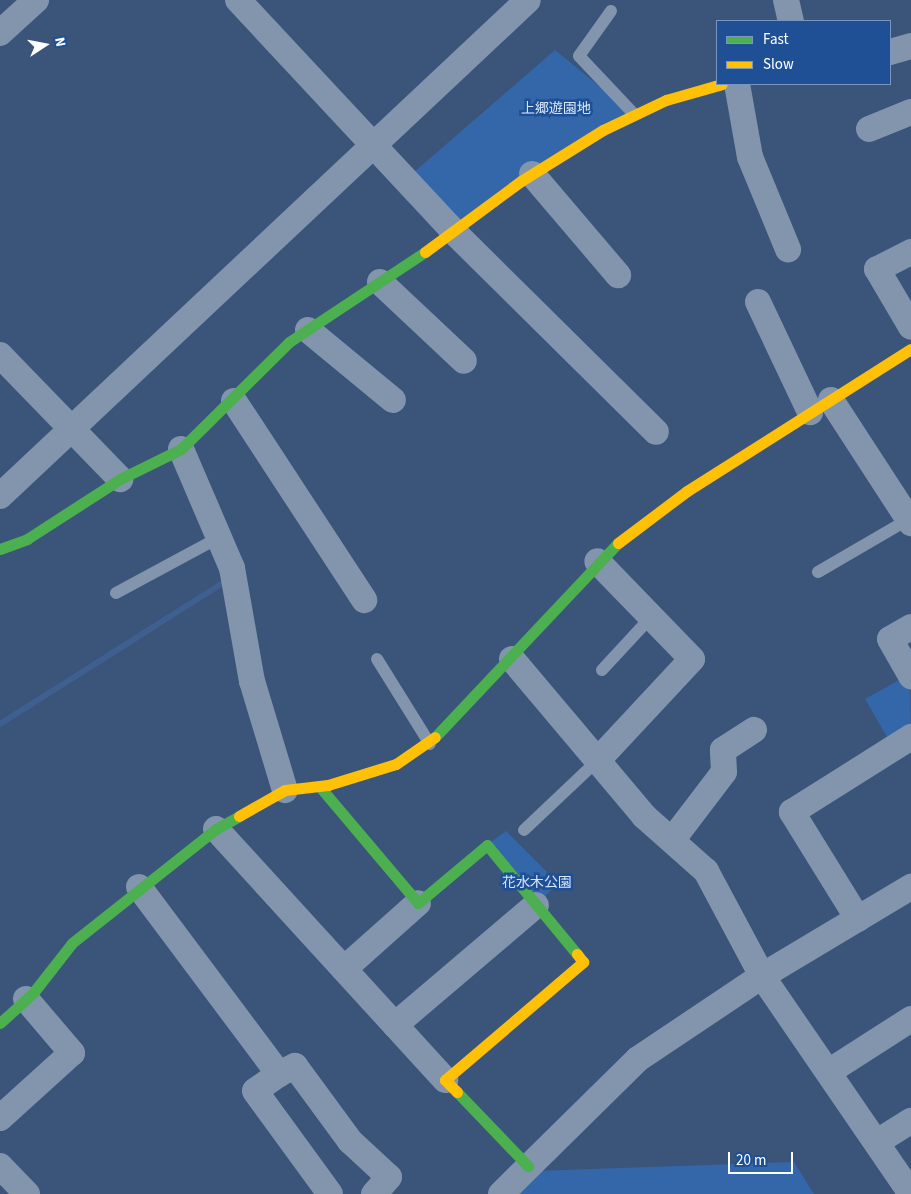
<!DOCTYPE html>
<html>
<head>
<meta charset="utf-8">
<style>
  body { margin:0 }
  #map { position:relative; width:911px; height:1194px; overflow:hidden; background:#3a547a; font-family:"Source Sans 3","Noto Sans JP",sans-serif }
  div>[style] { position:absolute }
  .green>* { inset:0; background:#3466aa }
  .stream>* { height:6px; margin:-3px; padding:0 3px; transform-origin:3px; border-radius:3px; background:#3e5f90 }
  .lane>* { height:12px; margin:-6px; padding:0 6px; transform-origin:6px; border-radius:6px; background:#8295ad }
  .street>* { height:26px; margin:-13px; padding:0 13px; transform-origin:13px; border-radius:13px; background:#8295ad }
  .fast>* { height:11px; margin:-5.5px; padding:0 5.5px; transform-origin:5.5px; border-radius:5.5px; background:#4caf50 }
  .slow>* { height:11px; margin:-5.5px; padding:0 5.5px; transform-origin:5.5px; border-radius:5.5px; background:#ffc107 }
  span { translate:-50% -50%; white-space:nowrap; text-align:center; line-height:1.15; -webkit-text-stroke:5px #1f5095; paint-order:stroke }
  .park-label { font-size:14px; color:#d8e7fa }
  .legend { position:absolute; left:716px; top:20px; width:175px; height:65px; box-sizing:border-box; background:#1f5095; border:1px solid #7996bf; margin:0; padding:6px 9px; list-style:none; font-size:15px; color:#fff }
  .legend li { display:flex; align-items:center; gap:10px; height:25px }
  .legend b { width:25px; border:1px solid #7996bf }
  .north { position:absolute; left:20px; top:20px; width:50px; height:50px; -webkit-text-stroke:4px #1f5095; paint-order:stroke; rotate:79deg; font-size:14px; font-weight:700; line-height:20px; text-align:center; color:#fff }
  .north::after { content:''; display:block; margin:auto; width:18px; height:22px; background:#fff; clip-path:polygon(50% 0,100% 100%,50% 72%,0 100%) }
  .scale { position:absolute; left:728px; top:1152px; width:65px; height:22px; box-sizing:border-box; border:2px solid #fff; border-top:0; padding-left:6px; font-size:15px; line-height:18px; white-space:nowrap; color:#fff; -webkit-text-stroke:4px #1f5095; paint-order:stroke }
</style>
</head>
<body>
<div id="map">
  <div class="green">
    <div style="clip-path:polygon(555px 50px,635px 115px,454px 232px,406px 179px)"></div>
    <div style="clip-path:polygon(910px 674px,911px 738px,894px 749px,865px 699px)"></div>
    <div style="clip-path:polygon(506px 831px,558px 883px,536px 905px,487px 845px)"></div>
    <div style="clip-path:polygon(794px 1162px,814px 1194px,512px 1194px,534px 1171px)"></div>
  </div>
  <div class="stream">
    <div style="left:0;top:724px;width:267px;rotate:-32.3deg"></div>
  </div>
  <div class="lane">
    <div style="left:611px;top:11px;width:55px;rotate:125.4deg"></div>
    <div style="left:579px;top:56px;width:81px;rotate:46.5deg"></div>
    <div style="left:818px;top:572px;width:105px;rotate:-30.2deg"></div>
    <div style="left:116px;top:593px;width:118px;rotate:-28.3deg"></div>
    <div style="left:377px;top:659px;width:100px;rotate:58.1deg"></div>
    <div style="left:602px;top:670px;width:72px;rotate:-47.2deg"></div>
    <div style="left:524px;top:830px;width:100px;rotate:-43.4deg"></div>
  </div>
  <div class="street">
    <div style="left:238px;top:0;width:317px;rotate:47deg"></div>
    <div style="left:454px;top:232px;width:284px;rotate:44.7deg"></div>
    <div style="left:786px;top:0;width:22px;rotate:77deg"></div>
    <div style="left:0;top:33px;width:49px;rotate:-42.5deg"></div>
    <div style="left:890px;top:52px;width:22px;rotate:-16deg"></div>
    <div style="left:737px;top:84px;width:74px;rotate:79.9deg"></div>
    <div style="left:750px;top:157px;width:100px;rotate:67.6deg"></div>
    <div style="left:869px;top:129px;width:45px;rotate:-22deg"></div>
    <div style="left:532px;top:174px;width:133px;rotate:49.6deg"></div>
    <div style="left:911px;top:252px;width:38px;rotate:153deg"></div>
    <div style="left:877px;top:269px;width:67px;rotate:59.6deg"></div>
    <div style="left:380px;top:282px;width:115px;rotate:43.2deg"></div>
    <div style="left:758px;top:302px;width:122px;rotate:64.7deg"></div>
    <div style="left:308px;top:330px;width:110px;rotate:39.5deg"></div>
    <div style="left:0;top:355px;width:173px;rotate:45.9deg"></div>
    <div style="left:831px;top:400px;width:147px;rotate:57deg"></div>
    <div style="left:234px;top:401px;width:238px;rotate:56.8deg"></div>
    <div style="left:181px;top:449px;width:129px;rotate:66.8deg"></div>
    <div style="left:232px;top:568px;width:115px;rotate:80deg"></div>
    <div style="left:252px;top:681px;width:114px;rotate:73.2deg"></div>
    <div style="left:0;top:496px;width:724px;rotate:-43.21deg"></div>
    <div style="left:911px;top:627px;width:24px;rotate:150deg"></div>
    <div style="left:890px;top:639px;width:43px;rotate:60.4deg"></div>
    <div style="left:512px;top:659px;width:205px;rotate:49.9deg"></div>
    <div style="left:644px;top:816px;width:83px;rotate:41.6deg"></div>
    <div style="left:706px;top:871px;width:119px;rotate:61.9deg"></div>
    <div style="left:762px;top:976px;width:264px;rotate:55.6deg"></div>
    <div style="left:597px;top:761px;width:139px;rotate:-47deg"></div>
    <div style="left:692px;top:659px;width:136px;rotate:-134.1deg"></div>
    <div style="left:216px;top:829px;width:340px;rotate:47.6deg"></div>
    <div style="left:673px;top:839px;width:84px;rotate:-52.7deg"></div>
    <div style="left:724px;top:772px;width:22px;rotate:-93deg"></div>
    <div style="left:723px;top:750px;width:37px;rotate:-33deg"></div>
    <div style="left:139px;top:887px;width:234px;rotate:53.2deg"></div>
    <div style="left:279px;top:1074px;width:29px;rotate:145deg"></div>
    <div style="left:255px;top:1091px;width:127px;rotate:53.9deg"></div>
    <div style="left:858px;top:919px;width:126px;rotate:-121.7deg"></div>
    <div style="left:792px;top:812px;width:141px;rotate:-32.2deg"></div>
    <div style="left:344px;top:969px;width:99px;rotate:-41.7deg"></div>
    <div style="left:395px;top:1025px;width:185px;rotate:-40.4deg"></div>
    <div style="left:830px;top:1071px;width:96px;rotate:-32.7deg"></div>
    <div style="left:279px;top:1074px;width:18px;rotate:-27deg"></div>
    <div style="left:295px;top:1066px;width:93px;rotate:53.7deg"></div>
    <div style="left:350px;top:1141px;width:53px;rotate:42.7deg"></div>
    <div style="left:389px;top:1177px;width:23px;rotate:131deg"></div>
    <div style="left:0;top:1118px;width:97px;rotate:-42.1deg"></div>
    <div style="left:72px;top:1053px;width:71px;rotate:-130.4deg"></div>
    <div style="left:877px;top:1142px;width:40px;rotate:-32deg"></div>
    <div style="left:0;top:1166px;width:39px;rotate:46deg"></div>
    <div style="left:501px;top:1194px;width:192px;rotate:-44.6deg"></div>
    <div style="left:638px;top:1059px;width:149px;rotate:-33.8deg"></div>
    <div style="left:762px;top:976px;width:174px;rotate:-30.9deg"></div>
  </div>
  <div class="fast">
    <div style="left:0;top:549px;width:29px;rotate:-20deg"></div>
    <div style="left:27px;top:539px;width:111px;rotate:-32.8deg"></div>
    <div style="left:120px;top:479px;width:68px;rotate:-26.2deg"></div>
    <div style="left:181px;top:449px;width:152px;rotate:-44.7deg"></div>
    <div style="left:289px;top:342px;width:163px;rotate:-33.5deg"></div>
    <div style="left:435px;top:737px;width:267px;rotate:-46.7deg"></div>
    <div style="left:320px;top:787px;width:152px;rotate:49.8deg"></div>
    <div style="left:418px;top:903px;width:90px;rotate:-40deg"></div>
    <div style="left:487px;top:845px;width:141px;rotate:50.5deg"></div>
    <div style="left:0;top:1023px;width:45px;rotate:-42.3deg"></div>
    <div style="left:33px;top:993px;width:63px;rotate:-52deg"></div>
    <div style="left:72px;top:943px;width:184px;rotate:-38.4deg"></div>
    <div style="left:216px;top:829px;width:26px;rotate:-29deg"></div>
    <div style="left:457px;top:1092px;width:103px;rotate:46.2deg"></div>
  </div>
  <div class="slow">
    <div style="left:425px;top:252px;width:119px;rotate:-36.5deg"></div>
    <div style="left:521px;top:181px;width:97px;rotate:-31.9deg"></div>
    <div style="left:603px;top:130px;width:70px;rotate:-25.5deg"></div>
    <div style="left:666px;top:100px;width:58px;rotate:-15.9deg"></div>
    <div style="left:618px;top:543px;width:86px;rotate:-37deg"></div>
    <div style="left:687px;top:491px;width:265px;rotate:-32.4deg"></div>
    <div style="left:239px;top:816px;width:53px;rotate:-29.5deg"></div>
    <div style="left:285px;top:790px;width:43px;rotate:-6.6deg"></div>
    <div style="left:328px;top:785px;width:71px;rotate:-17.2deg"></div>
    <div style="left:396px;top:764px;width:47px;rotate:-34.7deg"></div>
    <div style="left:457px;top:1092px;width:17px;rotate:-135deg"></div>
    <div style="left:445px;top:1080px;width:182px;rotate:-40.5deg"></div>
    <div style="left:583px;top:962px;width:10px;rotate:-127deg"></div>
  </div>
  <div class="park-label">
    <span style="left:556px;top:109px">上郷遊園地</span>
    <span style="left:537px;top:883px">花水木公園</span>
  </div>
  <ul class="legend">
  <li><b style="height:6px;background:#4caf50"></b>Fast</li>
  <li><b style="height:6px;background:#ffc107"></b>Slow</li>
  </ul>
  <div class="north">N</div>
  <div class="scale">20 m</div>
</div>
</body>
</html>
